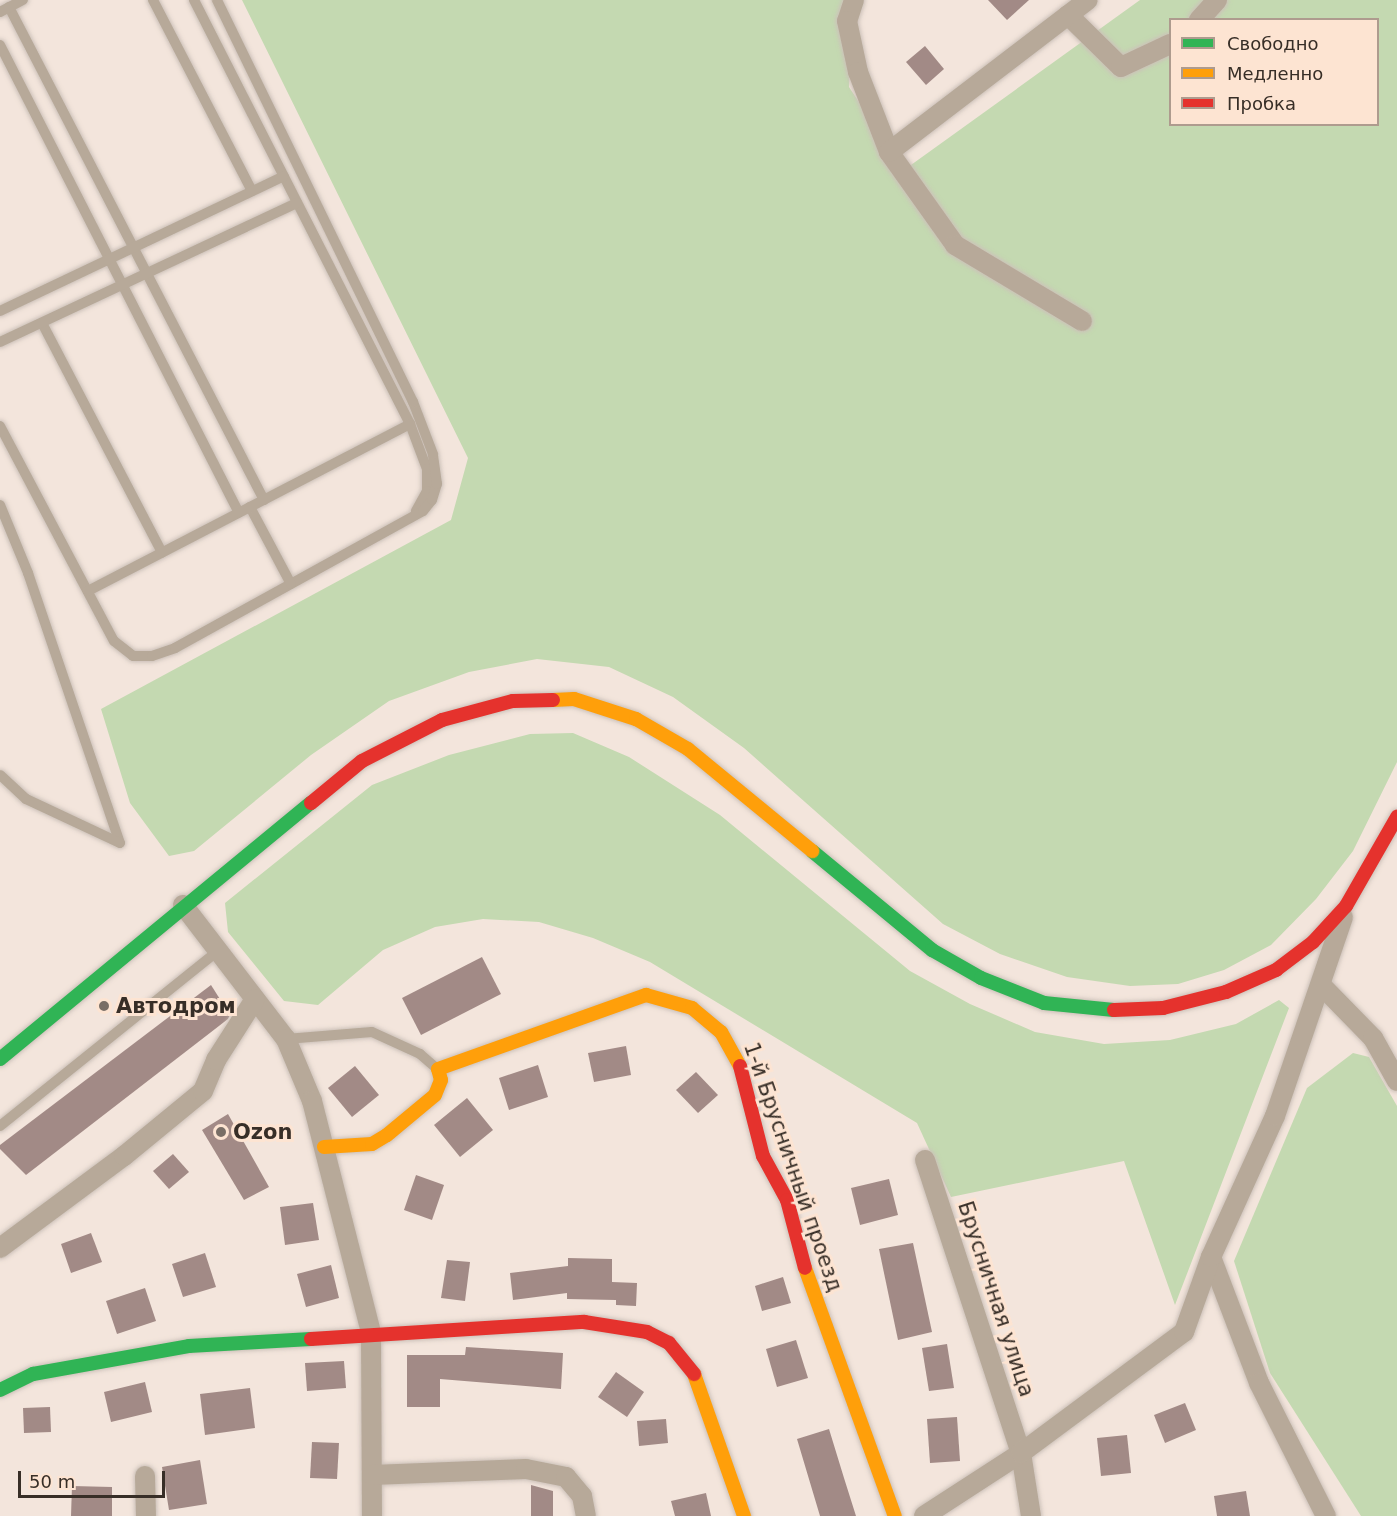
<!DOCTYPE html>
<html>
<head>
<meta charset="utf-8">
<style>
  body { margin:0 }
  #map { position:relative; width:1397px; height:1516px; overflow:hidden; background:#f3e5dc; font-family:"DejaVu Sans",sans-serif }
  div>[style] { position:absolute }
  .green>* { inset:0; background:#c4d9b1 }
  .building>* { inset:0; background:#a28a86 }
  .roads { filter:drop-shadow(0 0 2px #ccc1b9) drop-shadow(0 0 2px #ccc1b9) }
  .lane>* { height:10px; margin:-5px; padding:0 5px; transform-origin:5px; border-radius:5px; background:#b7a999 }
  .street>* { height:20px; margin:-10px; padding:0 10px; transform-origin:10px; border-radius:10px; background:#b7a999 }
  .fast>* { height:14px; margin:-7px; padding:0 7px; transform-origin:7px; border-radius:7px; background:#30b455 }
  .slow>* { height:14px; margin:-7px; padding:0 7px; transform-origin:7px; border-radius:7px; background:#ff9f0a }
  .jam>* { height:14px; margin:-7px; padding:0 7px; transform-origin:7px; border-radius:7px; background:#e5322d }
  .dots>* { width:16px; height:16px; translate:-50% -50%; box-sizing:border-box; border:3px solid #fde4d2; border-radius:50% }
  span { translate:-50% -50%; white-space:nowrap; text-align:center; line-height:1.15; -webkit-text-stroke:6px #fde4d2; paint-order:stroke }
  .poi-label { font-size:21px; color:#372e27; font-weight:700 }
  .left { translate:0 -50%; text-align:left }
  .street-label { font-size:21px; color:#372e27 }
  .legend { position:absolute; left:1169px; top:18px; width:210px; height:108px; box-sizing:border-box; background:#fde4d2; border:2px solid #ae9b8e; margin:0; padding:8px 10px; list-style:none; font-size:18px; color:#372e27 }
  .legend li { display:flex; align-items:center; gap:12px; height:30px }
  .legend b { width:30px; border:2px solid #ae9b8e }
  .scale { position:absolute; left:18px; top:1471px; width:147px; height:27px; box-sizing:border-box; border:3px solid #372e27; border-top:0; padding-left:8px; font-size:18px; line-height:21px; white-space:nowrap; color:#372e27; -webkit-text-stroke:4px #fde4d2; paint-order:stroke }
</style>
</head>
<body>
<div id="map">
  <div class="green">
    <div style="clip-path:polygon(evenodd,242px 0,852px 0,849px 87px,904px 170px,1140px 0,1397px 0,1397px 762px,1353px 851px,1316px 899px,1271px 945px,1224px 970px,1178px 984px,1130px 986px,1067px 977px,1000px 954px,943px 924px,744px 748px,673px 697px,609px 667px,537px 659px,469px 672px,389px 701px,311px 755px,194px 851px,169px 856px,130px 803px,101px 709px,451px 520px,468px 458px,242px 0,1170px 20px,1378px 20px,1378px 124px,1170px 124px,1170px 20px)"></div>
    <div style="clip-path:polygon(573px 733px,629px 757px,720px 815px,910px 971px,970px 1004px,1035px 1032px,1104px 1044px,1170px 1040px,1236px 1024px,1279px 1000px,1289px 1008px,1175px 1305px,1124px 1161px,951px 1197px,917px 1123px,650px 962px,593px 938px,539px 922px,483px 919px,435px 927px,383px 950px,318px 1005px,284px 1001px,228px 932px,225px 903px,372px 785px,449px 755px,530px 734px)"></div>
    <div style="clip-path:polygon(1353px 1053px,1369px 1057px,1397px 1106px,1397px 1516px,1361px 1516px,1270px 1373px,1234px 1261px,1307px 1088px)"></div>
  </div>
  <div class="building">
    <div style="clip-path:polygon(988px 0,1029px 0,1007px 20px)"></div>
    <div style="clip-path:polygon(925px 46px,944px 69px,926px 85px,906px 62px)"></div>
    <div style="clip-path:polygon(482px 957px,501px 994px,421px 1035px,402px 998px)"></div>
    <div style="clip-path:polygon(211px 985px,230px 1015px,228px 1019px,26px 1175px,0 1149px,0 1145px)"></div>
    <div style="clip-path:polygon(626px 1046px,631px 1075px,594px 1082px,588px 1053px)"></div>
    <div style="clip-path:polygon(538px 1065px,548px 1097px,509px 1110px,499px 1078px)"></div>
    <div style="clip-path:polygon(355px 1066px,379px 1095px,352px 1117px,328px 1088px)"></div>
    <div style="clip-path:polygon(696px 1072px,718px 1095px,698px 1113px,676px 1090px)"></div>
    <div style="clip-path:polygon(467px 1098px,493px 1130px,460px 1157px,434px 1125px)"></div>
    <div style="clip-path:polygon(228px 1114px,269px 1187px,244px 1200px,202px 1130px)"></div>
    <div style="clip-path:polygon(173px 1154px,189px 1172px,169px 1189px,153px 1171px)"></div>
    <div style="clip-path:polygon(416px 1175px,444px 1185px,432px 1220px,404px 1210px)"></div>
    <div style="clip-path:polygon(889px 1179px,898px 1215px,860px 1225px,851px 1188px)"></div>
    <div style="clip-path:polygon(313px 1203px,319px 1240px,285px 1245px,280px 1207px)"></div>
    <div style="clip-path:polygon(91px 1233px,102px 1262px,71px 1273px,61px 1244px)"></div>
    <div style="clip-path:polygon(913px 1243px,932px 1332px,898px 1340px,879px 1249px)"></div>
    <div style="clip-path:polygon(205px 1253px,216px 1287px,183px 1297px,172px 1264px)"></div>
    <div style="clip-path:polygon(568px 1258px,612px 1259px,612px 1282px,637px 1283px,636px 1306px,616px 1305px,616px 1300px,567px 1299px,567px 1293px,513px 1300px,510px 1273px,568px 1266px)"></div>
    <div style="clip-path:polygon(447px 1260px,470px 1262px,465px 1301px,441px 1298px)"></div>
    <div style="clip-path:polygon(331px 1265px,339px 1298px,306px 1307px,297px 1274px)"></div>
    <div style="clip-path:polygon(783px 1277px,791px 1303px,762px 1311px,755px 1286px)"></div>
    <div style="clip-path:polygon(145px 1288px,156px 1321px,117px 1334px,106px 1301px)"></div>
    <div style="clip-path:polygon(796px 1340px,808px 1378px,777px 1387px,766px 1349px)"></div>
    <div style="clip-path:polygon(947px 1344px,954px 1388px,929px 1391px,922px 1348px)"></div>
    <div style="clip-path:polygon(466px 1347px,563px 1353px,561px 1389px,440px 1379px,440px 1407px,407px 1407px,407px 1355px,465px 1355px)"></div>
    <div style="clip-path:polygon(344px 1361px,346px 1388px,307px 1391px,305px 1363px)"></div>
    <div style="clip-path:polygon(616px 1372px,644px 1392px,627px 1417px,598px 1397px)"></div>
    <div style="clip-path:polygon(145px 1382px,152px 1412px,111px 1422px,104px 1392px)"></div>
    <div style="clip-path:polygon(250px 1388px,255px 1428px,205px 1435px,200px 1394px)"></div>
    <div style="clip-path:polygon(1185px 1403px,1196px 1430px,1165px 1443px,1154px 1415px)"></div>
    <div style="clip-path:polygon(50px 1407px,51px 1432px,24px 1433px,23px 1408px)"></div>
    <div style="clip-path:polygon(957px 1417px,960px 1461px,930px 1463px,927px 1419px)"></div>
    <div style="clip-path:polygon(666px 1419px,668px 1443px,639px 1446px,637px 1421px)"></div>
    <div style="clip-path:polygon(829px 1429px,844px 1478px,856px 1516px,820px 1516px,797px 1439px)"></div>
    <div style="clip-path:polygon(1127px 1435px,1131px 1473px,1101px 1476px,1097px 1438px)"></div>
    <div style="clip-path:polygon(312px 1442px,339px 1443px,337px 1479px,310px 1478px)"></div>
    <div style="clip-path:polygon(200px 1460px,207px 1504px,169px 1510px,162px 1467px)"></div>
    <div style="clip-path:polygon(531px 1485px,553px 1491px,553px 1516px,531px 1516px)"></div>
    <div style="clip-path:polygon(72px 1486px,112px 1487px,112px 1516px,71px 1516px)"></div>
    <div style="clip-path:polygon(1246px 1491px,1250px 1516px,1217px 1516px,1214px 1496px)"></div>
    <div style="clip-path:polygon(706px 1493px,711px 1516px,675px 1516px,671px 1501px)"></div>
  </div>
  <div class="roads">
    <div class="lane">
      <div style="left:153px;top:0;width:215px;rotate:62.6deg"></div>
      <div style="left:194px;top:0;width:476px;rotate:63deg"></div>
      <div style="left:410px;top:424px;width:48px;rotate:69.3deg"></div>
      <div style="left:427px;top:469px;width:22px;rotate:90deg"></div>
      <div style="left:427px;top:491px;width:23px;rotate:119deg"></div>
      <div style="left:9px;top:7px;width:555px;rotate:62.65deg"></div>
      <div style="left:0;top:12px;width:26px;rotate:-28deg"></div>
      <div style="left:0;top:45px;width:525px;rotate:62.95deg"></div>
      <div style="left:0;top:311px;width:314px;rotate:-25.4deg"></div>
      <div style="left:42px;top:323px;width:259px;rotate:62.4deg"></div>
      <div style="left:0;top:342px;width:328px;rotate:-25.1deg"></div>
      <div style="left:0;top:426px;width:243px;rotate:62.1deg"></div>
      <div style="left:114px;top:641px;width:24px;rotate:38deg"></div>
      <div style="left:133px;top:656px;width:19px"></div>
      <div style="left:152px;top:656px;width:24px;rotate:-19deg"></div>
      <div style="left:175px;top:648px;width:283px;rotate:-28.9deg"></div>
      <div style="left:423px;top:511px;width:14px;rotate:-51deg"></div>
      <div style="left:432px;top:500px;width:17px;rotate:-73deg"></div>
      <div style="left:437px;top:484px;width:30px;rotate:-98deg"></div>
      <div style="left:433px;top:454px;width:56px;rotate:-111deg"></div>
      <div style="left:413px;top:402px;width:447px;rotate:-116deg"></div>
      <div style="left:0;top:505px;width:74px;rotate:67.6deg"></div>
      <div style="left:28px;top:573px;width:285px;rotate:71.2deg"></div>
      <div style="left:120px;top:843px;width:104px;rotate:-154.9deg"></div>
      <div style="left:26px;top:799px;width:35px;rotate:-137deg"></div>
      <div style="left:250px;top:507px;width:87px;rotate:62deg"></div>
      <div style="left:88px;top:591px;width:363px;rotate:-27.4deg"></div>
      <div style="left:286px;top:1039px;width:86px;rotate:-4.7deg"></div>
      <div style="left:372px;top:1032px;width:53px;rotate:24.6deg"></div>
      <div style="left:420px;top:1054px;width:23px;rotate:41deg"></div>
      <div style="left:0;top:1126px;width:280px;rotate:-38.8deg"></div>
    </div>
    <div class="street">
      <div style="left:854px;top:0;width:22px;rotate:108deg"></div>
      <div style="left:847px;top:21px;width:52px;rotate:77.8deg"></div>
      <div style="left:858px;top:72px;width:86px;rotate:68.8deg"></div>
      <div style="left:889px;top:152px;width:114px;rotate:54.6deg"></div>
      <div style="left:955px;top:245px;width:148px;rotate:30.9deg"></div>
      <div style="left:1068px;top:15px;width:74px;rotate:44.5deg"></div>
      <div style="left:1121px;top:67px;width:54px;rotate:-25.1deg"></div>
      <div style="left:1199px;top:20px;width:27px;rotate:-48deg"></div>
      <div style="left:889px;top:152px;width:250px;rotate:-37.4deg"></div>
      <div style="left:183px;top:905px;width:169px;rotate:52.5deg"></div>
      <div style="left:286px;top:1039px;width:67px;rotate:67.2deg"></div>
      <div style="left:312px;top:1101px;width:239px;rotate:75.7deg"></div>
      <div style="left:371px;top:1333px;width:183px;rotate:89.7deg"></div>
      <div style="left:1322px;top:986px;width:73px;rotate:45.6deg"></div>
      <div style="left:1373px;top:1038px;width:49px;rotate:60.8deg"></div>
      <div style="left:925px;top:1160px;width:308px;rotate:71.9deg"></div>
      <div style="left:1021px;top:1453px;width:64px;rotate:81deg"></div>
      <div style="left:0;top:1248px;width:154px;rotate:-36.6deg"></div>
      <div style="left:124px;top:1156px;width:102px;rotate:-39.4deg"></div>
      <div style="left:203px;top:1091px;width:34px;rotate:-67deg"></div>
      <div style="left:216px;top:1060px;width:72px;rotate:-57.4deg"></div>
      <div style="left:1211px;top:1257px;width:135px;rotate:69.1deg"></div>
      <div style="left:1259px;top:1383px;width:149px;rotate:63.3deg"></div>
      <div style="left:372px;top:1475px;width:154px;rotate:-2.2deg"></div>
      <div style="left:526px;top:1469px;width:41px;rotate:11.3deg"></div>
      <div style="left:566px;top:1477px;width:25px;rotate:50deg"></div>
      <div style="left:582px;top:1496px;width:20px;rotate:79deg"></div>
      <div style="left:145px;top:1476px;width:40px;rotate:88.6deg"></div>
      <div style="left:924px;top:1516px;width:116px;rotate:-33deg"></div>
      <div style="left:1021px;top:1453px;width:203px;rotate:-36.6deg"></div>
      <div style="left:1184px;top:1332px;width:80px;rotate:-70.2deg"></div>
      <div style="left:1211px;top:1257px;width:155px;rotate:-65.6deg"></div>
      <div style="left:1275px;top:1116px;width:210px;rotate:-71.1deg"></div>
    </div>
    <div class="fast">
      <div style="left:812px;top:851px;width:156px;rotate:39.5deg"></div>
      <div style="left:932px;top:950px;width:56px;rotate:29.7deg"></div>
      <div style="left:981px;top:978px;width:68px;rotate:21.6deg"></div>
      <div style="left:1044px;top:1003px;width:70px;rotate:5.7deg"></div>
      <div style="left:0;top:1059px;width:403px;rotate:-39.5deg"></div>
      <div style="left:0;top:1390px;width:37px;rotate:-26deg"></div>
      <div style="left:33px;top:1374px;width:158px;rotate:-10.2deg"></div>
      <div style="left:189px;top:1346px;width:122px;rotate:-3.3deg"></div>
    </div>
    <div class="slow">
      <div style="left:553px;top:700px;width:21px;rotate:-3deg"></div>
      <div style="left:574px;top:699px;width:65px;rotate:17.9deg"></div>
      <div style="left:636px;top:719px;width:60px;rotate:30deg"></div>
      <div style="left:688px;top:749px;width:161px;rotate:39.4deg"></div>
      <div style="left:324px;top:1147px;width:48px;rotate:-3.6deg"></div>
      <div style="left:372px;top:1144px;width:17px;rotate:-31deg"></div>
      <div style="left:387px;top:1135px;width:62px;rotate:-39.8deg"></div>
      <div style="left:435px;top:1095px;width:16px;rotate:-68deg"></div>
      <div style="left:441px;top:1080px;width:11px;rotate:-105deg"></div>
      <div style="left:438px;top:1069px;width:221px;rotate:-19.6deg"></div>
      <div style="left:646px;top:995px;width:48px;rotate:15.8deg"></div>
      <div style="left:692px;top:1008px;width:38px;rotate:40deg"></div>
      <div style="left:721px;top:1032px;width:39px;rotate:61deg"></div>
      <div style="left:805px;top:1268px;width:264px;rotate:70.1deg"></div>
      <div style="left:694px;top:1374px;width:151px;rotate:70.6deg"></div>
    </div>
    <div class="jam">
      <div style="left:311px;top:803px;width:66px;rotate:-39.5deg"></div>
      <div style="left:362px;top:761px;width:90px;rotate:-27.1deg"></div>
      <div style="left:442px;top:720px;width:73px;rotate:-15deg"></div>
      <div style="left:513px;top:701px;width:40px;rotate:-1.4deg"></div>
      <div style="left:1114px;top:1010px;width:49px;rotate:-2.3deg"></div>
      <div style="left:1163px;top:1008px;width:65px;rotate:-14.3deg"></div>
      <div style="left:1226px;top:992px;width:55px;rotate:-23.7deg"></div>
      <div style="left:1276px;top:970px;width:46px;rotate:-37.1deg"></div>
      <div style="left:1313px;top:942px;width:49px;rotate:-47.5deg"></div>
      <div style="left:1346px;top:906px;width:103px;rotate:-60.2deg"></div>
      <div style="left:740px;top:1066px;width:93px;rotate:75.7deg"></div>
      <div style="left:763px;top:1156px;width:50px;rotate:61.4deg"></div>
      <div style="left:787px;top:1200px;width:70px;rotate:75.2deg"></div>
      <div style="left:311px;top:1339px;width:274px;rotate:-3.6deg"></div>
      <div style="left:584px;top:1322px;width:64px;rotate:9deg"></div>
      <div style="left:647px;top:1332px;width:25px;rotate:27deg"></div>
      <div style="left:669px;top:1343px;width:40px;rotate:51deg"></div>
    </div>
  </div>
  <div class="dots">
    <div style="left:104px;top:1006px;background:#796e66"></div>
    <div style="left:221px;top:1132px;background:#796e66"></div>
  </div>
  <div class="poi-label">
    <span class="left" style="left:116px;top:1006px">Автодром</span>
    <span class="left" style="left:233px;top:1132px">Ozon</span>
  </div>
  <div class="street-label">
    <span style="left:793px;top:1167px;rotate:71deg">1-й Брусничный проезд</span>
    <span style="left:996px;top:1299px;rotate:72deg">Брусничная улица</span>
  </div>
  <ul class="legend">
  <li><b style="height:8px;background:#30b455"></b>Свободно</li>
  <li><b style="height:8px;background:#ff9f0a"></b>Медленно</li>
  <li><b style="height:8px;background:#e5322d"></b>Пробка</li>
  </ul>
  <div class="scale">50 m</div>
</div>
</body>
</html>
